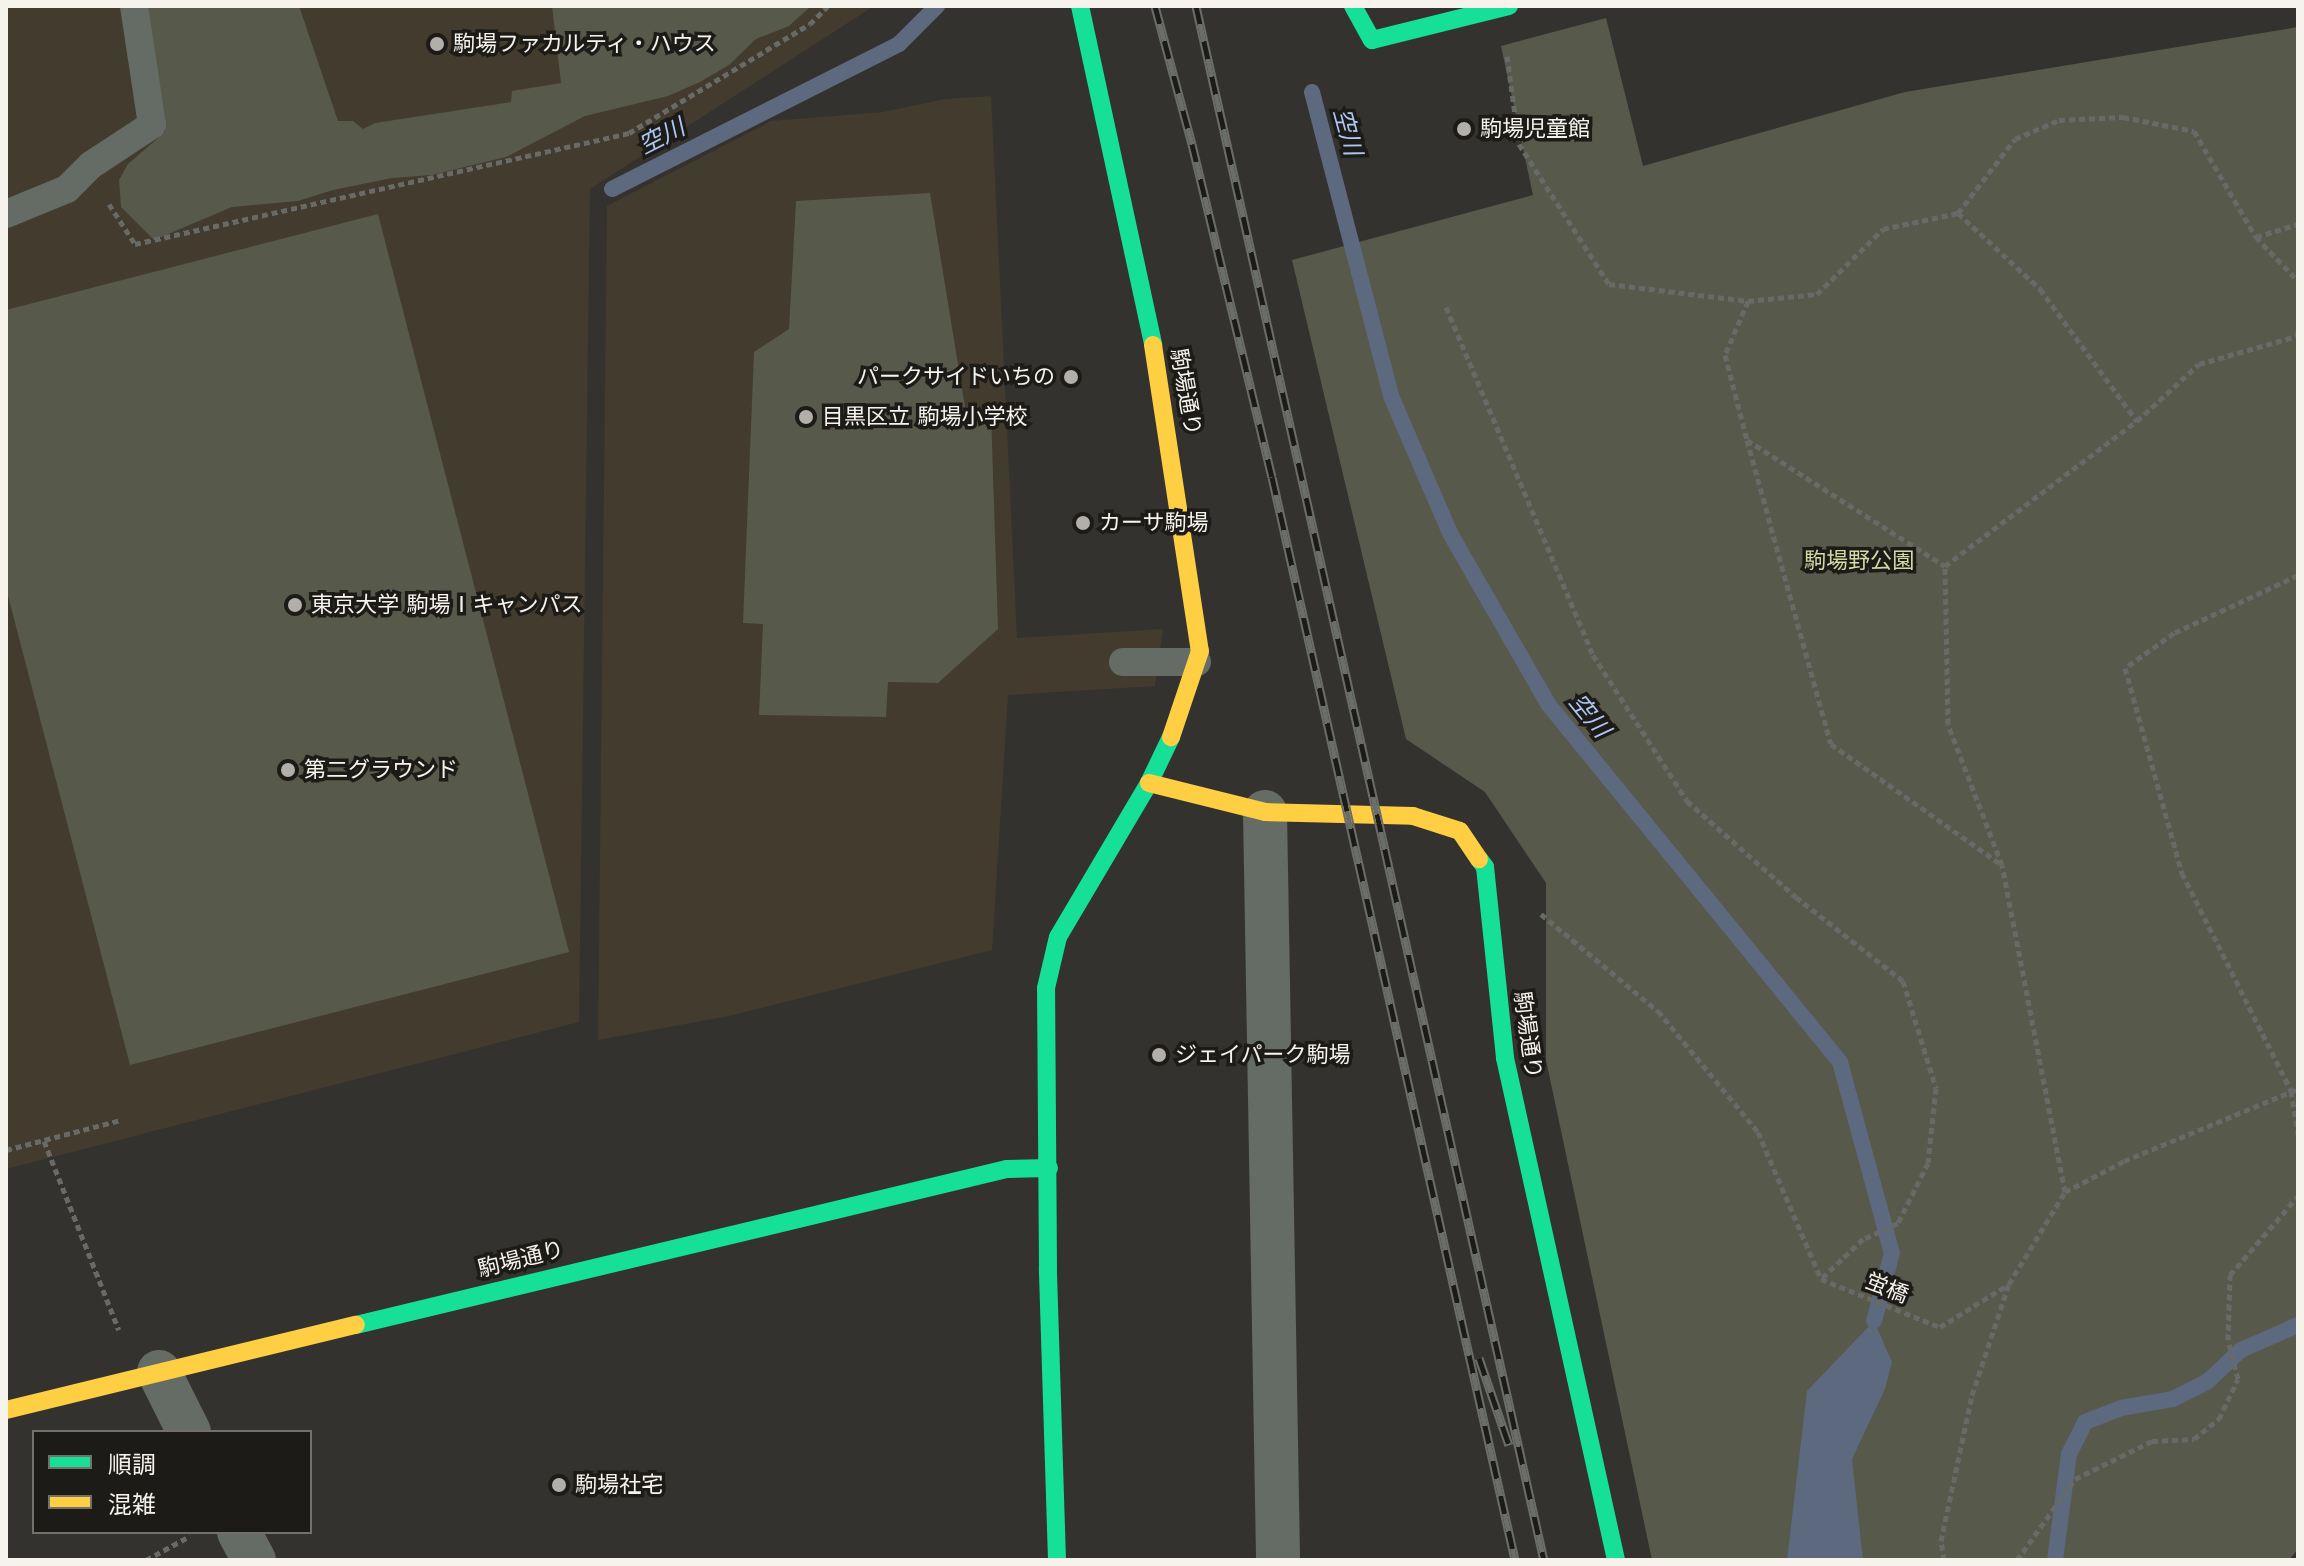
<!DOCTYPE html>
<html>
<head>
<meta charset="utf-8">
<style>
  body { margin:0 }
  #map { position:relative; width:2304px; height:1566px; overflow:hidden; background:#34322e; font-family:"Work Sans","Noto Sans JP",sans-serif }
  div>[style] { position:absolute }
  .built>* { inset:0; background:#433b2d }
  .green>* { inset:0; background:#57594a }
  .water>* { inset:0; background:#5d697e }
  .stream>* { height:16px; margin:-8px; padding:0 8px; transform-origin:8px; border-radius:8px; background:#5d697e }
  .path>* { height:5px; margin-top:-2.5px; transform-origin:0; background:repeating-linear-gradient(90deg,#676a66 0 6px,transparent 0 10px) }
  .lane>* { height:28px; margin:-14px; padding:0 14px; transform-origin:14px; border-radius:14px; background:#646c65 }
  .street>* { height:44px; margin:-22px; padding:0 22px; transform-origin:22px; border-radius:22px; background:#646c65 }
  .fast>* { height:18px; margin:-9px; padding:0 9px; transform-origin:9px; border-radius:9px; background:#16e098 }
  .slow>* { height:18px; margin:-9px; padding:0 9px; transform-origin:9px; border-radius:9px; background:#ffcf43 }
  .rail>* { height:9px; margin-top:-4.5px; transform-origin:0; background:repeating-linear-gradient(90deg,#1d1b17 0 18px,#6a6d68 0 36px); box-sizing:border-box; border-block:2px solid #6a6d68 }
  .dots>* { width:22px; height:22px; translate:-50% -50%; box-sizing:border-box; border:4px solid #1d1b17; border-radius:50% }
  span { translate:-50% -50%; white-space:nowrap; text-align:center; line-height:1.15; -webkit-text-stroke:7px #1d1b17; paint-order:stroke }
  .poi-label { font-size:22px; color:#f6f3ed }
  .left { translate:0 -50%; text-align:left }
  .right { translate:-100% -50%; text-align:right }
  .street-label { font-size:22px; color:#f6f3ed }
  .park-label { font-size:22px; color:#d4daa5 }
  .water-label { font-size:24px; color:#adc7f4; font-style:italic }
  .frame { position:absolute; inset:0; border:8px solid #f6f3ed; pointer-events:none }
  .legend { position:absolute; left:32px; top:1430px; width:280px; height:104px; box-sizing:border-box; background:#1d1b17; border:2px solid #74716d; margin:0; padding:10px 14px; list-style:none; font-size:24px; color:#f6f3ed }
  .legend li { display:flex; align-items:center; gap:16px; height:40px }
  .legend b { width:40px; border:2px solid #74716d }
</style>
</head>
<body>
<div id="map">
  <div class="built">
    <div style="clip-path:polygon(6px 6px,874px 6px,590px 189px,579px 1022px,6px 1169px)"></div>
    <div style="clip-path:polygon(991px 96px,1017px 638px,1163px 629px,1155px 686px,1008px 695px,992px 950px,729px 1016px,598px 1040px,607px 206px,771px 121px,883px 112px,945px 99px)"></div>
  </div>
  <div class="green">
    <div style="clip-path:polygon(146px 6px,299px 6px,338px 121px,353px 121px,363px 129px,375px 123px,511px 102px,512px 91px,561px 83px,552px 6px,811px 6px,789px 26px,756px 39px,729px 65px,700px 82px,668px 96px,585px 116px,506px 157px,432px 175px,392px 178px,333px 190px,298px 201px,232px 207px,154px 240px,121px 207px,119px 180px,128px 164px,165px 132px)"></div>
    <div style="clip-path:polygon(1606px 18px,1643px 166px,1905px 92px,2298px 27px,2298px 1549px,2289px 1560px,1652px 1560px,1546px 1060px,1546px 883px,1485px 792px,1406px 739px,1292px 260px,1533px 195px,1501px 46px)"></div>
    <div style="clip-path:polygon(930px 193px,966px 413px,991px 412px,998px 629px,938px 683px,888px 682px,886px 717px,759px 715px,763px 624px,743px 623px,754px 352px,789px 329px,796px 201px)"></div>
    <div style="clip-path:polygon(378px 214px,569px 952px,130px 1065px,6px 588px,6px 310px)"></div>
  </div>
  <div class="water">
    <div style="clip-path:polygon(1874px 1321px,1892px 1362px,1885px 1389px,1852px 1459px,1863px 1560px,1787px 1560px,1807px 1391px)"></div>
  </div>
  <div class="stream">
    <div style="left:1312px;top:92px;width:314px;rotate:75.4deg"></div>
    <div style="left:1391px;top:396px;width:151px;rotate:66.7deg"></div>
    <div style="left:1451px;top:535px;width:195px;rotate:60.1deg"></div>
    <div style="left:1548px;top:704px;width:462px;rotate:50.8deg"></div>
    <div style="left:1840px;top:1062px;width:198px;rotate:74.8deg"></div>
    <div style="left:1892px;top:1253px;width:70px;rotate:104.8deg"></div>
    <div style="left:612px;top:189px;width:322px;rotate:-26.8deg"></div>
    <div style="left:899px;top:44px;width:54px;rotate:-45deg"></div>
    <div style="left:2055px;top:1560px;width:107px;rotate:-82.5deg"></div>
    <div style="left:2069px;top:1454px;width:36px;rotate:-63deg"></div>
    <div style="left:2085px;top:1422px;width:39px;rotate:-21deg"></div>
    <div style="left:2121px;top:1408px;width:53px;rotate:-9.8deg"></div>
    <div style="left:2173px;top:1399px;width:38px;rotate:-27deg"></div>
    <div style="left:2207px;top:1382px;width:47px;rotate:-43.3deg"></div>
    <div style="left:2241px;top:1350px;width:62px;rotate:-23.7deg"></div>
  </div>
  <div class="path">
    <div style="left:1507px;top:56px;width:89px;rotate:82.2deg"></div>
    <div style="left:1519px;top:144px;width:166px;rotate:57.3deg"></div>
    <div style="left:1609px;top:284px;width:140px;rotate:7deg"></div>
    <div style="left:1748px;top:301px;width:69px;rotate:-5.8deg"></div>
    <div style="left:1817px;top:294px;width:93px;rotate:-44.6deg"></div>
    <div style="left:1883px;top:229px;width:77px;rotate:-12deg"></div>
    <div style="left:1958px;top:213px;width:93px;rotate:-52.4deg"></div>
    <div style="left:2015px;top:139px;width:48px;rotate:-23.4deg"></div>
    <div style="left:2059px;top:120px;width:64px;rotate:-2.7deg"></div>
    <div style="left:2123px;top:117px;width:72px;rotate:11.2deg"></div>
    <div style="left:2194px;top:131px;width:123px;rotate:59.7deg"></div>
    <div style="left:2256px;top:237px;width:61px;rotate:46.3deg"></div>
    <div style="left:109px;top:204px;width:48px;rotate:57deg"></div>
    <div style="left:135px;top:244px;width:506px;rotate:-12.66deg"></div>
    <div style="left:629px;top:133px;width:211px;rotate:-31.1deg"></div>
    <div style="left:810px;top:24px;width:25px;rotate:-45deg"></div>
    <div style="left:1958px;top:213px;width:112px;rotate:42.8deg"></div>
    <div style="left:2040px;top:289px;width:164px;rotate:53.7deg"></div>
    <div style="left:2256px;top:237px;width:44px;rotate:-17.2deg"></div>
    <div style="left:1748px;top:301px;width:59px;rotate:113.1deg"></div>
    <div style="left:1725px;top:355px;width:88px;rotate:75.5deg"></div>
    <div style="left:1747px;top:440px;width:235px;rotate:32.5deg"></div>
    <div style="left:1446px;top:307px;width:378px;rotate:67.1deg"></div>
    <div style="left:1593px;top:655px;width:174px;rotate:57.2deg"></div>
    <div style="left:1687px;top:801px;width:145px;rotate:41.4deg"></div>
    <div style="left:1796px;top:897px;width:136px;rotate:38.1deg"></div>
    <div style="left:1903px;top:981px;width:112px;rotate:72.9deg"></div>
    <div style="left:1936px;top:1088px;width:75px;rotate:96.1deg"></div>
    <div style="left:1928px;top:1163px;width:67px;rotate:116.6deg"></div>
    <div style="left:1898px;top:1223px;width:38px;rotate:155deg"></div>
    <div style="left:1863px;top:1239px;width:58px;rotate:136.4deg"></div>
    <div style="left:1747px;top:440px;width:315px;rotate:74.6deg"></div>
    <div style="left:1831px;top:744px;width:209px;rotate:35.3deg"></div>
    <div style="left:2298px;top:575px;width:137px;rotate:154.9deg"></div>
    <div style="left:2174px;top:633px;width:60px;rotate:144.5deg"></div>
    <div style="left:2125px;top:668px;width:213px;rotate:74.5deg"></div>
    <div style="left:2182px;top:873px;width:244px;rotate:63.4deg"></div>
    <div style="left:2291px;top:1091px;width:44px;rotate:80.8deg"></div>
    <div style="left:1541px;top:914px;width:152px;rotate:39.7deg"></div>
    <div style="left:1658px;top:1011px;width:157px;rotate:50.4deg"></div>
    <div style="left:1758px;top:1132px;width:160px;rotate:66.8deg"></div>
    <div style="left:44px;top:1141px;width:203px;rotate:68.4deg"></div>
    <div style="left:6px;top:1150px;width:118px;rotate:-14.7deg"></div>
    <div style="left:2065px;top:1192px;width:67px;rotate:-27.7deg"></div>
    <div style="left:2124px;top:1161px;width:188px;rotate:-22.5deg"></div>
    <div style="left:1821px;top:1279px;width:128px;rotate:22deg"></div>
    <div style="left:1940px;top:1327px;width:81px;rotate:-31.9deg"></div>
    <div style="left:2009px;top:1284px;width:108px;rotate:-58.7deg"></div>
    <div style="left:2065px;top:1192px;width:333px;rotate:-100.9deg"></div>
    <div style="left:2002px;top:865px;width:151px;rotate:-111deg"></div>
    <div style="left:1948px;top:724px;width:158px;rotate:-91.1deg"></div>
    <div style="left:1945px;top:566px;width:241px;rotate:-37.1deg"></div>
    <div style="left:2137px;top:421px;width:84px;rotate:-42.6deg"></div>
    <div style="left:2199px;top:364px;width:102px;rotate:-15.9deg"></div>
    <div style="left:2297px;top:336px;width:6px;rotate:-81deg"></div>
    <div style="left:146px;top:1560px;width:50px;rotate:-28.6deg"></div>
    <div style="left:1944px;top:1560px;width:19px;rotate:-99deg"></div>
    <div style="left:1941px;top:1541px;width:149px;rotate:-78deg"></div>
    <div style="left:1972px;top:1395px;width:117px;rotate:-71.6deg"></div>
    <div style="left:2017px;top:1560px;width:100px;rotate:-54.4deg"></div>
    <div style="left:2075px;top:1479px;width:86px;rotate:-26.3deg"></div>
    <div style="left:2152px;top:1441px;width:42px;rotate:-2.7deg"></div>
    <div style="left:2194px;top:1439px;width:32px;rotate:-39deg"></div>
    <div style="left:2219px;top:1419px;width:44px;rotate:-64.6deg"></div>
    <div style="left:2238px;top:1379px;width:40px;rotate:-104.4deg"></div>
    <div style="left:2228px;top:1340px;width:65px;rotate:-88.2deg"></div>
    <div style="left:2230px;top:1275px;width:104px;rotate:-49.3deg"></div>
  </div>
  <div class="lane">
    <div style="left:6px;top:214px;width:66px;rotate:-22.3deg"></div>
    <div style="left:67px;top:189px;width:34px;rotate:-45deg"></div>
    <div style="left:91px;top:165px;width:73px;rotate:-33.3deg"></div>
    <div style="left:152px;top:125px;width:120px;rotate:-98.6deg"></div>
    <div style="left:1123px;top:662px;width:74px"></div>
  </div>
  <div class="street">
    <div style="left:1265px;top:812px;width:748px;rotate:89deg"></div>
    <div style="left:159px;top:1372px;width:67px;rotate:63.4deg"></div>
    <div style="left:239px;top:1532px;width:32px;rotate:62deg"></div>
  </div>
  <div class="fast">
    <div style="left:1080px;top:6px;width:347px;rotate:77.8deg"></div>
    <div style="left:1353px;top:6px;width:39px;rotate:61deg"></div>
    <div style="left:1372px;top:40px;width:141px;rotate:-13.9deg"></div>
    <div style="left:1479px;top:859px;width:10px;rotate:53deg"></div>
    <div style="left:1485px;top:867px;width:192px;rotate:84deg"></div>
    <div style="left:1505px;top:1058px;width:514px;rotate:77.53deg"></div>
    <div style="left:356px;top:1325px;width:669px;rotate:-13.48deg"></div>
    <div style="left:1007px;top:1169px;width:42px;rotate:-1.4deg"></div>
    <div style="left:1057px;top:1560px;width:292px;rotate:-91.8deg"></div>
    <div style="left:1048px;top:1268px;width:280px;rotate:-90.4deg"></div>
    <div style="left:1046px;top:988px;width:52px;rotate:-76.8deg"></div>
    <div style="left:1058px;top:937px;width:179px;rotate:-59.4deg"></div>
    <div style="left:1149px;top:783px;width:51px;rotate:-64.4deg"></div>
  </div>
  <div class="slow">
    <div style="left:1153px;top:345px;width:310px;rotate:81.3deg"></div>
    <div style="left:1200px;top:651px;width:91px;rotate:108.6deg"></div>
    <div style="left:1149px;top:783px;width:120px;rotate:14deg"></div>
    <div style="left:1265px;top:812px;width:148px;rotate:1.5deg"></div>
    <div style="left:1413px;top:816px;width:49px;rotate:17.7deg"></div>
    <div style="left:1460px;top:831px;width:34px;rotate:56deg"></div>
    <div style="left:6px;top:1410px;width:360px;rotate:-13.7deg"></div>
  </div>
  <div class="rail">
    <div style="left:1155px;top:6px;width:143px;rotate:75deg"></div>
    <div style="left:1192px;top:144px;width:342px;rotate:76.5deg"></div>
    <div style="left:1272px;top:477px;width:1110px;rotate:77.35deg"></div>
    <div style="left:1196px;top:6px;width:1592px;rotate:77.38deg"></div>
    <div style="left:1479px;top:1358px;width:92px;rotate:71deg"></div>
  </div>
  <div class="dots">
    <div style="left:437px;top:44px;background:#b2afaa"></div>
    <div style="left:1464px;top:129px;background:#b2afaa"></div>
    <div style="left:1071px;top:377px;background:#b2afaa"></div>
    <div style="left:806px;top:417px;background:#b2afaa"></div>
    <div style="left:1083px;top:523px;background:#b2afaa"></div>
    <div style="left:295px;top:605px;background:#b2afaa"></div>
    <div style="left:288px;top:770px;background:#b2afaa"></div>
    <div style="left:1159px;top:1055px;background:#b2afaa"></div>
    <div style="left:559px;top:1485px;background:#b2afaa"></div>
  </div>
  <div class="poi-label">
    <span class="left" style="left:453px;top:44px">駒場ファカルティ・ハウス</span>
    <span class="left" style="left:1480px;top:129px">駒場児童館</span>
    <span class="right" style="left:1055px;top:377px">パークサイドいちの</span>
    <span class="left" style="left:822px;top:417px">目黒区立 駒場小学校</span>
    <span class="left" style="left:1099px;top:523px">カーサ駒場</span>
    <span class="left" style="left:311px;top:605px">東京大学 駒場Ⅰキャンパス</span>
    <span class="left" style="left:304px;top:770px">第二グラウンド</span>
    <span class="left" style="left:1175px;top:1055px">ジェイパーク駒場</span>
    <span class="left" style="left:575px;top:1485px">駒場社宅</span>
  </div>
  <div class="street-label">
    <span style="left:1186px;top:392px;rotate:80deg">駒場通り</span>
    <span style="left:1528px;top:1035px;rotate:82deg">駒場通り</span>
    <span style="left:521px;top:1259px;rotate:-14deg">駒場通り</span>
    <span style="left:1887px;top:1288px;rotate:22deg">蛍橋</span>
  </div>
  <div class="park-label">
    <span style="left:1859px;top:561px">駒場野公園</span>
  </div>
  <div class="water-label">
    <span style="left:1347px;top:132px;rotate:75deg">空川</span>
    <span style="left:662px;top:137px;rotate:-27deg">空川</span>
    <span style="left:1589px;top:716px;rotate:51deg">空川</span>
  </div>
  <div class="frame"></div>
  <ul class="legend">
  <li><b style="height:10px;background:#16e098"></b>順調</li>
  <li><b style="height:10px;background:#ffcf43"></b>混雑</li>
  </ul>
</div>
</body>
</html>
